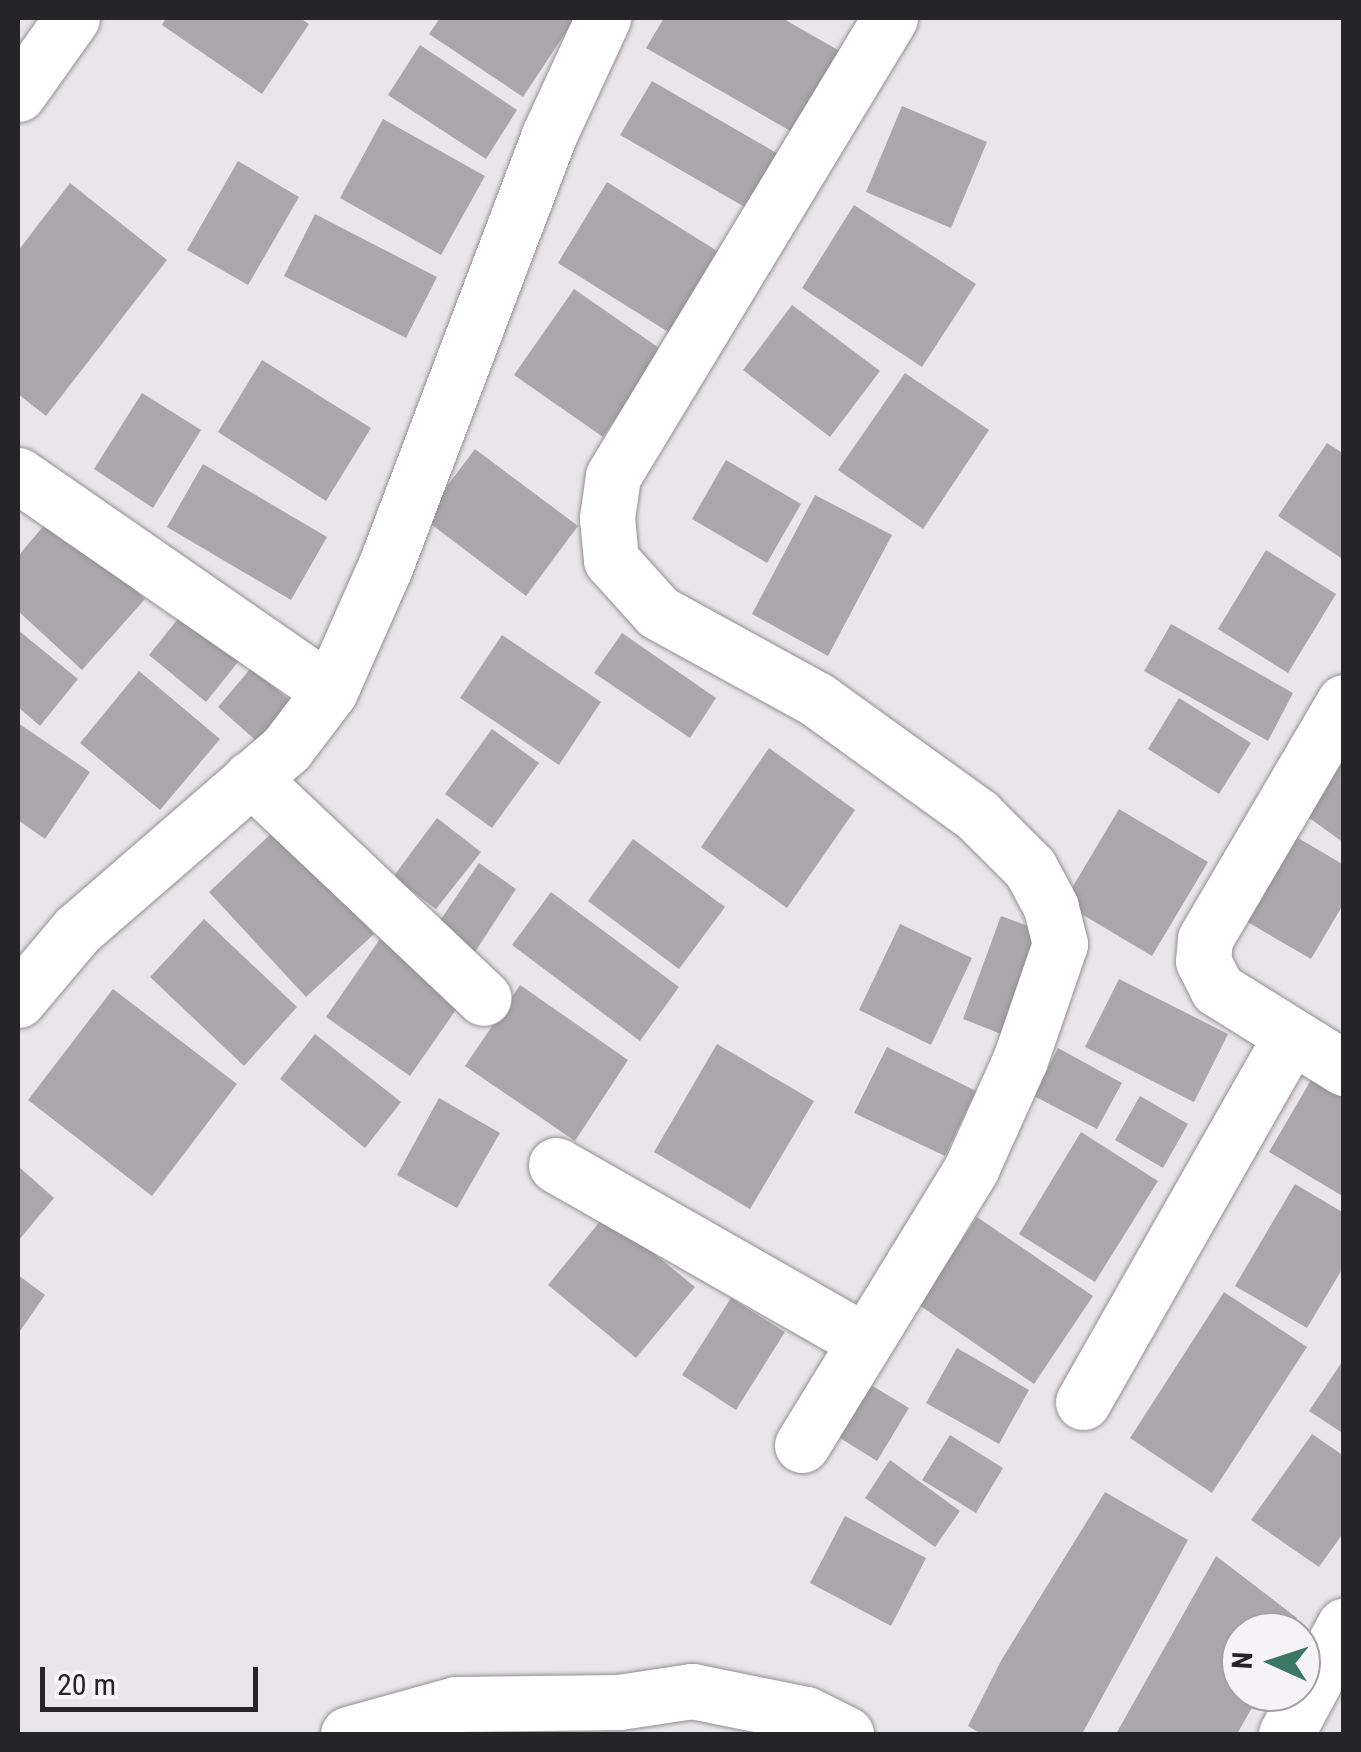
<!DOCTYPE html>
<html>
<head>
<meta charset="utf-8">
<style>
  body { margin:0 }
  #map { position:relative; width:1361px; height:1752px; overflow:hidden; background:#e9e6e9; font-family:"Roboto Condensed",sans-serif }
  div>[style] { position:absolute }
  .building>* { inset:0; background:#aaa7aa }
  .roads { filter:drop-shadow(0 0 2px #928f93) drop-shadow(0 0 2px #928f93) }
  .minor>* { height:55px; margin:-27.5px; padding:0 27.5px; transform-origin:27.5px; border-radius:27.5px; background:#fff }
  span { translate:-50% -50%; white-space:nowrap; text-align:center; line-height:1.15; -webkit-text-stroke:8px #f6f3f7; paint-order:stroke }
  .frame { position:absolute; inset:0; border:20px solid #252426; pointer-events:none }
  .north { position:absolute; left:1221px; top:1612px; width:100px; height:100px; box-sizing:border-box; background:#f6f3f7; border:2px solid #a2a0a3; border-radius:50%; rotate:273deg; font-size:28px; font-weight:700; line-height:40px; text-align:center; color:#252426 }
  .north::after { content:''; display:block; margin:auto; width:35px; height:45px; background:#3a7864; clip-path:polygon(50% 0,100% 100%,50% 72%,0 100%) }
  .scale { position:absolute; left:40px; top:1667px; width:218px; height:45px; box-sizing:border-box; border:5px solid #252426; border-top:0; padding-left:12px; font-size:30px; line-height:35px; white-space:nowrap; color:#252426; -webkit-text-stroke:8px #f6f3f7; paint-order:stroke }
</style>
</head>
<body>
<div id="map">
  <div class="building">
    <div style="clip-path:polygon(166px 18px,300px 18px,309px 24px,262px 94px,162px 25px)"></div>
    <div style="clip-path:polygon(440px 18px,571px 18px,574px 20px,523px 97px,429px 34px)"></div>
    <div style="clip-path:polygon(664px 18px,782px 18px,852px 58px,806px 140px,646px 48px)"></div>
    <div style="clip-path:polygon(420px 45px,517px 110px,486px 159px,388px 95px)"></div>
    <div style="clip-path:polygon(652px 81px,794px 163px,762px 217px,620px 135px)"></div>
    <div style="clip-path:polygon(902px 106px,987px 142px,951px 228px,866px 192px)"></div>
    <div style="clip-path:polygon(383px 119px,485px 176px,441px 255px,340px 198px)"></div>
    <div style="clip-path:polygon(238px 161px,299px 197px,248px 285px,187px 250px)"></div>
    <div style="clip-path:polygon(607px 182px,730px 259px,681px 340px,558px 263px)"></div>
    <div style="clip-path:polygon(70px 183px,167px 260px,46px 416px,18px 394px,18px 251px)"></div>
    <div style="clip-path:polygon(854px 205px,976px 284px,922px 367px,802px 288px)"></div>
    <div style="clip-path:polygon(315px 214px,437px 277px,406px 338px,284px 276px)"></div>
    <div style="clip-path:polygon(574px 289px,662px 350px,603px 437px,514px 375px)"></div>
    <div style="clip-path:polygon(792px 305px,880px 371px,830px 437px,743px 370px)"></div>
    <div style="clip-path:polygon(262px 360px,371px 428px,326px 501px,218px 432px)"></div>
    <div style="clip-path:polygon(905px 373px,989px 430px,923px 529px,838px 470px)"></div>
    <div style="clip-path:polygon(142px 393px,201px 430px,153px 508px,94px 469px)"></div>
    <div style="clip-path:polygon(1327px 443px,1344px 454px,1344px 560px,1278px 516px)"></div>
    <div style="clip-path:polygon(475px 449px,578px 526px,526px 596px,423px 518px)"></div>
    <div style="clip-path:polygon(726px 460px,801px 504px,767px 563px,692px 519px)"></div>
    <div style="clip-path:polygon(203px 464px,327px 537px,291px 600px,167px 527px)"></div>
    <div style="clip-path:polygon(815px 495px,892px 535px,828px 656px,752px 614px)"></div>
    <div style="clip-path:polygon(52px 516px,145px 599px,82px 670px,18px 611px,18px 556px)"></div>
    <div style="clip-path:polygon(1266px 550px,1336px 594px,1288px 673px,1218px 629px)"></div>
    <div style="clip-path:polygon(185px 610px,242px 657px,206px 702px,149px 655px)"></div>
    <div style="clip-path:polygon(1171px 624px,1293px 693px,1268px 741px,1144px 671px)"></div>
    <div style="clip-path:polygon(18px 630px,78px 679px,40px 726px,18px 707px)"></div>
    <div style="clip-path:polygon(622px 633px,716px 698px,690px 738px,594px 673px)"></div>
    <div style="clip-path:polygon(502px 635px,601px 702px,559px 765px,460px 698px)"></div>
    <div style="clip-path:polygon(251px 668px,294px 704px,260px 744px,218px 707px)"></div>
    <div style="clip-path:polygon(139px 671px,220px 739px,160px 810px,80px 743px)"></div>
    <div style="clip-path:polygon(1179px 698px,1251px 743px,1219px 794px,1148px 749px)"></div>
    <div style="clip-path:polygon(18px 723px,90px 772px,45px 839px,18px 820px)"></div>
    <div style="clip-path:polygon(1344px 728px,1344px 843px,1290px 804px)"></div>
    <div style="clip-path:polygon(492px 729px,539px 763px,492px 828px,445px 794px)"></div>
    <div style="clip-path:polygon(769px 748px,855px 810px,787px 908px,701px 847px)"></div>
    <div style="clip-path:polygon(1119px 809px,1208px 862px,1152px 956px,1063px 903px)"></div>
    <div style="clip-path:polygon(437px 818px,481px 852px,436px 909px,393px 877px)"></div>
    <div style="clip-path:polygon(277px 828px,374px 934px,306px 997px,209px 892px)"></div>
    <div style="clip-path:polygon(1293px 835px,1344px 865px,1344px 903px,1311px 959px,1244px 920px)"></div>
    <div style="clip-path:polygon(633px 839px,725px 907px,679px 969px,588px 901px)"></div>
    <div style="clip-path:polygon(479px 863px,516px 889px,473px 955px,435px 928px)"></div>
    <div style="clip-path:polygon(551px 892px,679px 987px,640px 1041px,512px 945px)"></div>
    <div style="clip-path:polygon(1001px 916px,1053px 935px,1014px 1039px,963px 1019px)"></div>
    <div style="clip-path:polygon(204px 919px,297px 1007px,244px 1066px,150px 977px)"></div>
    <div style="clip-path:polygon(900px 924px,972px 958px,931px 1045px,859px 1010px)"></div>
    <div style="clip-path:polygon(380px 939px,464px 998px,410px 1076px,326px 1017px)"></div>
    <div style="clip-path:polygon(1119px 979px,1228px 1034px,1194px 1102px,1085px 1047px)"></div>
    <div style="clip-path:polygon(520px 985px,628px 1060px,575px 1141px,465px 1066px)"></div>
    <div style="clip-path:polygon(113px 989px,237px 1084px,152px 1196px,28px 1100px)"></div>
    <div style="clip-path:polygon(315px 1034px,401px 1102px,365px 1148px,280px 1079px)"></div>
    <div style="clip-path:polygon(717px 1044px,814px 1101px,750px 1209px,654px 1152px)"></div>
    <div style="clip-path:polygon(887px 1047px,976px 1091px,945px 1156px,854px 1113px)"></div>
    <div style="clip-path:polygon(1058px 1048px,1122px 1083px,1097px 1129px,1034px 1096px)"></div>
    <div style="clip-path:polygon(1315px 1073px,1344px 1090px,1344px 1197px,1269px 1152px)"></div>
    <div style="clip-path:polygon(1140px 1096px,1188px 1124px,1163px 1168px,1115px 1140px)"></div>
    <div style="clip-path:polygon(439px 1098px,500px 1133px,457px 1208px,397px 1175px)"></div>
    <div style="clip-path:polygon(1081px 1132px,1158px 1181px,1095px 1282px,1019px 1234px)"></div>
    <div style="clip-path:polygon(18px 1166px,54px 1198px,18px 1241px)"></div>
    <div style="clip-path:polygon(1295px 1184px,1344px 1213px,1344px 1266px,1307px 1328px,1235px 1286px)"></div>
    <div style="clip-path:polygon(606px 1214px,695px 1287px,636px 1358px,548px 1285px)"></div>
    <div style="clip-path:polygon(977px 1217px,1093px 1296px,1034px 1384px,919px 1305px)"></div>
    <div style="clip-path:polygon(18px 1275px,45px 1295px,18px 1334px)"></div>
    <div style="clip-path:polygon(1224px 1292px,1307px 1347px,1212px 1493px,1130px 1438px)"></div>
    <div style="clip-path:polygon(731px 1298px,785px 1332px,736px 1410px,682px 1375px)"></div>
    <div style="clip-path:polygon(957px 1348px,1029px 1390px,999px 1444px,926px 1403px)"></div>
    <div style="clip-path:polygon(1344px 1359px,1344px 1434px,1309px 1411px)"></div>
    <div style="clip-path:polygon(856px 1376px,909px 1408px,877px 1461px,824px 1428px)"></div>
    <div style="clip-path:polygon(1312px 1434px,1344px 1456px,1344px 1532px,1319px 1567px,1251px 1520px)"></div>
    <div style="clip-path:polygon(950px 1435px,1003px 1468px,976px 1513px,922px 1480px)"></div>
    <div style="clip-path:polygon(890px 1460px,960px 1511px,935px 1547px,865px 1498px)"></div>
    <div style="clip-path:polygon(1105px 1492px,1188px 1540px,1082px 1734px,981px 1734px,968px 1726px,1002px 1659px)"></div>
    <div style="clip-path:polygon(845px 1516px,926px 1558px,891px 1626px,810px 1583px)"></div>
    <div style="clip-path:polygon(1216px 1556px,1297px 1618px,1290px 1632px,1241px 1632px,1241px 1692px,1261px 1692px,1237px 1734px,1116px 1734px)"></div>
  </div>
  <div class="roads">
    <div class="minor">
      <div style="left:18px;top:94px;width:93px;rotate:-54.6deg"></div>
      <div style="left:18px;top:475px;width:379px;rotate:34.7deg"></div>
      <div style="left:1344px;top:702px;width:275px;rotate:120.4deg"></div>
      <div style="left:1205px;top:939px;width:22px;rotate:95deg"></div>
      <div style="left:1203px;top:961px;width:31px;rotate:63deg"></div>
      <div style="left:1217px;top:989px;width:150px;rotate:31.9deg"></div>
      <div style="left:251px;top:778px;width:320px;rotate:43.4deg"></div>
      <div style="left:18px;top:1000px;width:92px;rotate:-49.9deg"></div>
      <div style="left:77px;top:930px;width:276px;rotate:-40.9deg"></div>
      <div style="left:286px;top:749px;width:73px;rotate:-52.8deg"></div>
      <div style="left:330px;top:691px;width:136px;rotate:-66.1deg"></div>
      <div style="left:385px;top:567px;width:462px;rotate:-69.2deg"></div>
      <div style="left:549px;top:135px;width:129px;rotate:-65.2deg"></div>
      <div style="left:556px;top:1165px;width:356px;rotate:29.7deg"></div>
      <div style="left:1083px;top:1402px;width:421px;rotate:-60.4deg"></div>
      <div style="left:802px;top:1445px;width:324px;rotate:-58.5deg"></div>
      <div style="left:971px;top:1169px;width:120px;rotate:-65.8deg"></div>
      <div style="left:1020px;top:1060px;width:123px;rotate:-71deg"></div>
      <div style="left:1060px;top:944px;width:38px;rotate:-104deg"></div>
      <div style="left:1051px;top:907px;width:44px;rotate:-118.3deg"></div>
      <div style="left:1030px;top:868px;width:75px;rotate:-135deg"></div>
      <div style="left:977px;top:815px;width:198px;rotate:-144.2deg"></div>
      <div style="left:816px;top:699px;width:180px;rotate:-151.2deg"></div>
      <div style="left:658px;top:612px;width:70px;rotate:-132.1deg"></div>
      <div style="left:611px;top:560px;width:42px;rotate:-95.4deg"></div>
      <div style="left:607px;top:518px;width:42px;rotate:-81.9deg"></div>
      <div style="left:613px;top:476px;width:535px;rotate:-58.83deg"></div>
      <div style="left:348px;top:1734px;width:112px;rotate:-15.5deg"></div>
      <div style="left:456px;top:1704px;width:163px;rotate:-0.7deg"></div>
      <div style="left:619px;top:1702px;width:74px;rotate:-8.6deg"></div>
      <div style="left:692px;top:1691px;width:116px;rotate:11.4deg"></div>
      <div style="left:806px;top:1714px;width:45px;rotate:26.6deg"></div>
      <div style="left:1286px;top:1734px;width:123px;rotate:-61.8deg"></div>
    </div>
  </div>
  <div class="frame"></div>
  <div class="north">N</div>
  <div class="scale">20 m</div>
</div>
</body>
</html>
